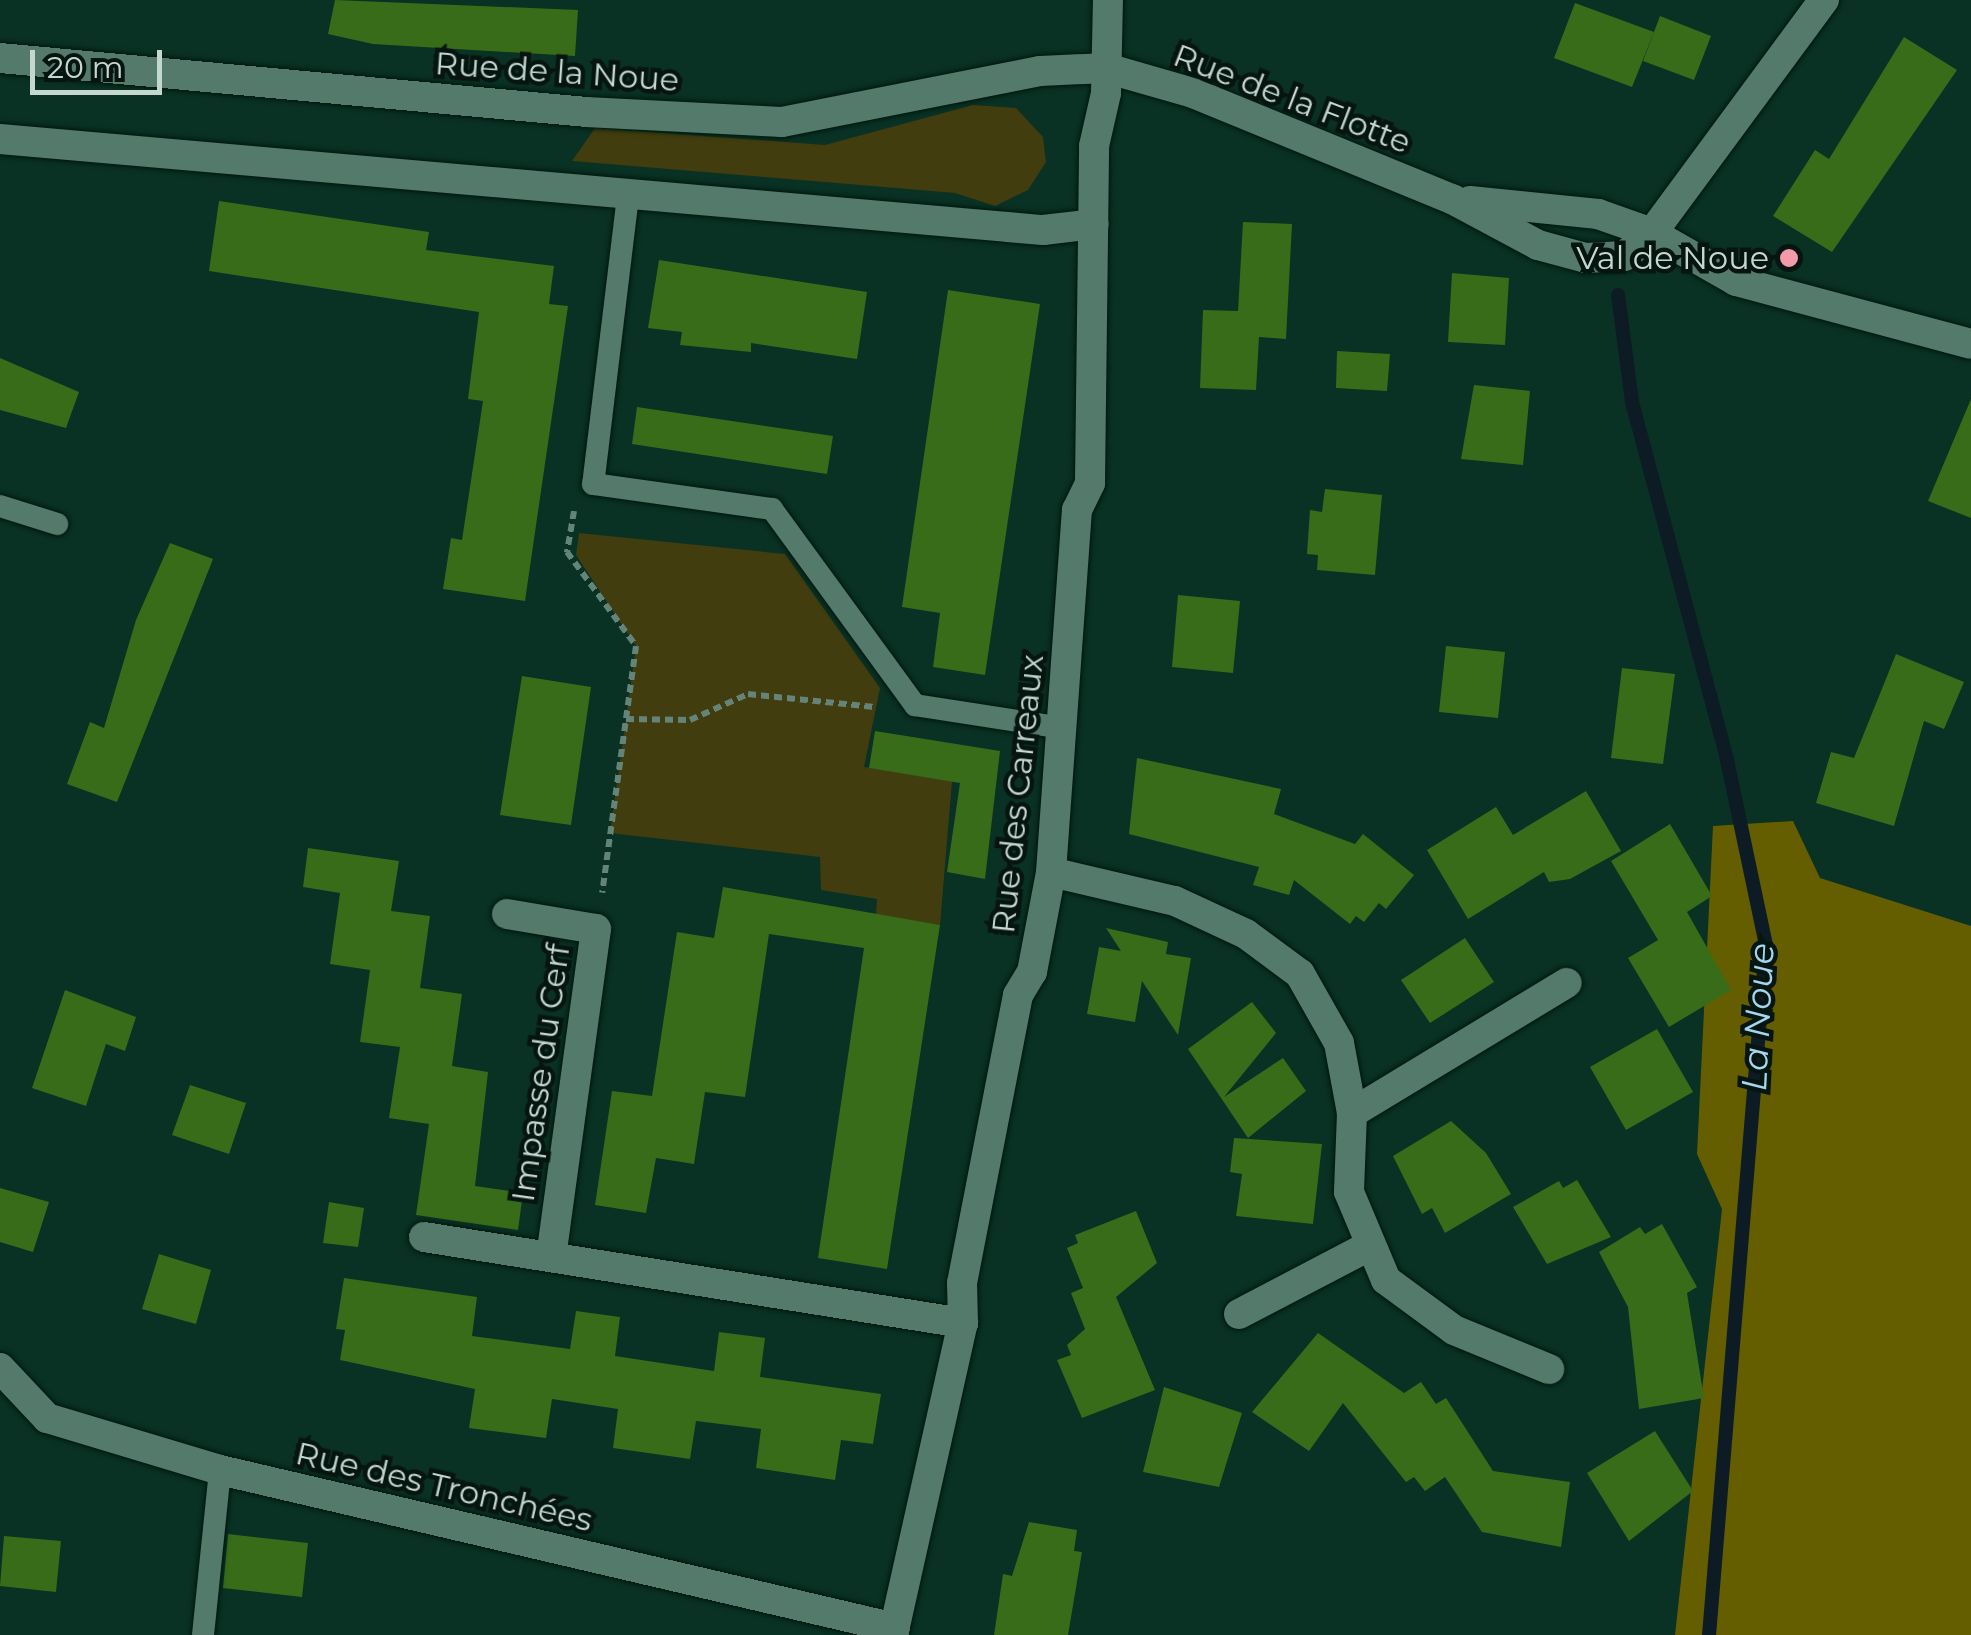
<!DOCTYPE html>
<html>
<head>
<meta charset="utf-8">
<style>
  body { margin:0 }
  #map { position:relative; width:1971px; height:1635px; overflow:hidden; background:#093124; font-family:Montserrat,sans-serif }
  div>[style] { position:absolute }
  .green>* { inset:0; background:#413d0f }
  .forest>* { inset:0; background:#655e00 }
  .stream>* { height:14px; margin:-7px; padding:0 7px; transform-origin:7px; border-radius:7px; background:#0d1c24 }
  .building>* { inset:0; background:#396c19 }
  .path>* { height:6px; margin-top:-3px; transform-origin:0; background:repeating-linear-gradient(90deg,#658479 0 8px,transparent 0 13px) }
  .roads { filter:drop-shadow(0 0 2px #00170e) drop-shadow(0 0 2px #00170e) }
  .service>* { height:22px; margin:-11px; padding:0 11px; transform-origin:11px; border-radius:11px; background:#547a6b }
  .minor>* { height:30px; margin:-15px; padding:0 15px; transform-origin:15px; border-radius:15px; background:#547a6b }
  .dots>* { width:28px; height:28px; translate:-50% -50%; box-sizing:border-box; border:5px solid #061510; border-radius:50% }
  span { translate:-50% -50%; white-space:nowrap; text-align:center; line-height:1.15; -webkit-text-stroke:9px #061510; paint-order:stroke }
  .street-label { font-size:32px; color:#c4d8d0 }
  .poi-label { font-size:32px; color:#c4d8d0 }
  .right { translate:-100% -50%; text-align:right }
  .water-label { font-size:35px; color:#a5d6f0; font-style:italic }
  .scale { position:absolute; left:30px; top:50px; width:132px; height:45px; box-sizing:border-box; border:5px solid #c4d8d0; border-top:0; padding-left:12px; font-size:30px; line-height:35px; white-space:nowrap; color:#c4d8d0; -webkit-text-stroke:8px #061510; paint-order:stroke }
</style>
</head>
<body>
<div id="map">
  <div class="green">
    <div style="clip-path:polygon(973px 105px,1016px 108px,1043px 137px,1046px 162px,1028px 190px,995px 206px,955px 193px,572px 161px,595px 128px,825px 145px)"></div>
    <div style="clip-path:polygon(579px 533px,785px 554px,880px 688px,864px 767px,952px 781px,940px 925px,876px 915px,877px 899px,821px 890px,820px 857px,610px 833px,636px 646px,576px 555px)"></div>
  </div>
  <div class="forest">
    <div style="clip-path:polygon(1793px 821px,1820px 878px,1971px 926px,1971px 1635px,1675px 1635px,1722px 1209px,1697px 1154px,1713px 826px)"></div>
  </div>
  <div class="stream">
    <div style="left:1618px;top:295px;width:108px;rotate:82.5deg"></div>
    <div style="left:1632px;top:402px;width:370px;rotate:75.1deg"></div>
    <div style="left:1727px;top:760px;width:189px;rotate:78.1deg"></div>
    <div style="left:1766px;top:945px;width:692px;rotate:94.72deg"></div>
  </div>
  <div class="building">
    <div style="clip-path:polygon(335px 0,578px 10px,575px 56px,373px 44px,328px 34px)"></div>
    <div style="clip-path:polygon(1575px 3px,1654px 32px,1632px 87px,1554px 58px)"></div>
    <div style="clip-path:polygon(1660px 16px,1711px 36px,1694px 80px,1643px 61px)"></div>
    <div style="clip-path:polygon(1904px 37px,1957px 70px,1832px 252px,1773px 216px,1815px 150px,1829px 159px)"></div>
    <div style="clip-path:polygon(219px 201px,429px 232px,426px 250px,554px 266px,549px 304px,568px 306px,525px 601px,443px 589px,451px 538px,462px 540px,483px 401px,468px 399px,479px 312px,209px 271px)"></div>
    <div style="clip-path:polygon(1243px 222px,1292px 224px,1286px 339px,1259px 337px,1256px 390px,1200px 388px,1203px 310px,1238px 311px)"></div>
    <div style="clip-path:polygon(659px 260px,867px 292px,857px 359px,751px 343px,751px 352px,680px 345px,682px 332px,648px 328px)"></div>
    <div style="clip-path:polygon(1452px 273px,1509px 278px,1505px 345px,1448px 342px)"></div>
    <div style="clip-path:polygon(948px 290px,1040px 304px,985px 675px,933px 667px,940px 613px,902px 607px)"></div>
    <div style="clip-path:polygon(1337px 351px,1390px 354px,1387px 391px,1336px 388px)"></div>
    <div style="clip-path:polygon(0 358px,79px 392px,66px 428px,0 410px)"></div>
    <div style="clip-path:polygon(1474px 385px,1530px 391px,1523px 465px,1461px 459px)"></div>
    <div style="clip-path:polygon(1971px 399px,1971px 518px,1928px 501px)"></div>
    <div style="clip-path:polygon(637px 407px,833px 436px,827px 474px,632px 444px)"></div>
    <div style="clip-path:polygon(1325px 489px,1382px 495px,1375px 575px,1317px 570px,1318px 555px,1307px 554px,1310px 510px,1322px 512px)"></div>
    <div style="clip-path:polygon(170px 543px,213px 559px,117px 802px,67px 784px,90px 722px,104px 728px,136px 620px)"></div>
    <div style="clip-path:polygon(1178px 595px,1240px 601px,1233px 673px,1172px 667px)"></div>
    <div style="clip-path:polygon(1446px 646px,1505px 652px,1498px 718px,1439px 712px)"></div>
    <div style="clip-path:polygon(1896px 654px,1964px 682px,1944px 729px,1924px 721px,1894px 826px,1816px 803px,1831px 752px,1854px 758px)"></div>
    <div style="clip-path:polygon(1622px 668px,1675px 674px,1663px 764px,1611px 758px)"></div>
    <div style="clip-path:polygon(522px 676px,591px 687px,571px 825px,500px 815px)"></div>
    <div style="clip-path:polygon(875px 731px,1000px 751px,985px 879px,947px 872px,960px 783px,869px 768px)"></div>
    <div style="clip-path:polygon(1137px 758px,1281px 789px,1274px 814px,1355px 844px,1363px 834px,1414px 875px,1386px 909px,1379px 903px,1364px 922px,1356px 916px,1350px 924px,1294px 880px,1289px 895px,1253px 885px,1259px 867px,1129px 834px)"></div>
    <div style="clip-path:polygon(1586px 791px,1621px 851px,1570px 879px,1549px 882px,1544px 872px,1468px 919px,1427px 850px,1496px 807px,1513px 835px)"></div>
    <div style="clip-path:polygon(1670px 824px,1712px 896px,1687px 912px,1731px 990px,1669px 1027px,1628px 958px,1658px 940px,1611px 861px)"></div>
    <div style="clip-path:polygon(308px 848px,399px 861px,391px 911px,430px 916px,420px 988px,462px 994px,452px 1066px,488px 1072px,475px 1186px,523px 1193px,518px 1230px,416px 1215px,429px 1124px,389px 1118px,400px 1047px,360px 1042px,370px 970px,330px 964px,340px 893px,303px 887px)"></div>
    <div style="clip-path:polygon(723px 887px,940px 925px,887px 1269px,818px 1258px,864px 948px,769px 934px,745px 1097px,705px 1092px,694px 1164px,656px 1158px,646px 1213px,595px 1205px,612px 1091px,652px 1096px,677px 932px,714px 938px)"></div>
    <div style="clip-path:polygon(1106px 928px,1168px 942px,1166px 954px,1191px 958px,1178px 1035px,1142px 981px,1135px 1022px,1087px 1014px,1099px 947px,1121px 951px)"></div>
    <div style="clip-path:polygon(1465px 938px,1494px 982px,1430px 1023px,1401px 980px)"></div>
    <div style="clip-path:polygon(65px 990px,136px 1017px,125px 1051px,106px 1044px,86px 1106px,32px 1088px)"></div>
    <div style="clip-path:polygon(1252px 1002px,1276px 1033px,1224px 1097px,1283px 1058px,1306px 1091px,1248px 1138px,1188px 1049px)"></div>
    <div style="clip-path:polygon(1657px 1029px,1693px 1092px,1626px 1130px,1590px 1067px)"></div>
    <div style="clip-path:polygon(190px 1085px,246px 1103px,229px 1154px,172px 1135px)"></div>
    <div style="clip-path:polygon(1451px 1121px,1486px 1153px,1511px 1194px,1445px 1233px,1432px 1208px,1422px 1214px,1393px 1156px)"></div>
    <div style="clip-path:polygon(1234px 1138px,1322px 1144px,1313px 1224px,1236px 1216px,1242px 1174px,1230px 1172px)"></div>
    <div style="clip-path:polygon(1577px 1180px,1611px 1237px,1547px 1264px,1513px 1207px,1559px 1181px,1563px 1188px)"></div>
    <div style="clip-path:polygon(0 1188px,49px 1202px,33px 1252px,0 1242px)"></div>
    <div style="clip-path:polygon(329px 1202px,364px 1208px,358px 1247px,323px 1243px)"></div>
    <div style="clip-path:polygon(1136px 1211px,1157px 1263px,1116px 1297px,1155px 1390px,1082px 1418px,1057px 1360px,1071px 1355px,1067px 1345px,1085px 1329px,1071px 1293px,1083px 1288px,1067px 1248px,1078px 1243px,1075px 1235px)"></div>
    <div style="clip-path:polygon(1662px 1224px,1697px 1287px,1687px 1293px,1704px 1398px,1639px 1409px,1628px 1307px,1599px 1252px,1640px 1227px,1645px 1234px)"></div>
    <div style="clip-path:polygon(159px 1254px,211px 1270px,196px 1324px,142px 1309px)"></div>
    <div style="clip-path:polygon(344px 1278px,477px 1297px,472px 1336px,570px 1349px,576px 1311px,620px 1317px,615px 1356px,714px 1371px,719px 1332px,765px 1338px,760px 1377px,881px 1394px,873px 1444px,841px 1440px,835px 1480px,756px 1468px,761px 1429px,696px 1421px,690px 1459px,613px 1448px,618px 1409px,552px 1399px,546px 1438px,469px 1428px,475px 1389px,340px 1360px,345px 1330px,336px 1329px)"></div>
    <div style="clip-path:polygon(1318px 1333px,1404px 1393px,1421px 1382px,1436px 1404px,1446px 1398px,1493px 1471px,1570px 1482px,1561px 1547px,1482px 1532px,1445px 1477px,1425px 1491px,1414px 1477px,1406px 1482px,1343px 1403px,1309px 1451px,1252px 1412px)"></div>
    <div style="clip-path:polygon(1164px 1387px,1242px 1413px,1219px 1487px,1143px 1472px)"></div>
    <div style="clip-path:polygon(1655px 1431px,1693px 1491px,1629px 1541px,1587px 1473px)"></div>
    <div style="clip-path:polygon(1029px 1522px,1077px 1530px,1074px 1551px,1082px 1552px,1068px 1635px,994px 1635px,1003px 1574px,1012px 1576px)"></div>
    <div style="clip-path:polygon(228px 1534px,308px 1543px,302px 1597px,223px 1588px)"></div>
    <div style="clip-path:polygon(4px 1536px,61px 1541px,56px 1592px,0 1586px)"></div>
  </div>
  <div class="path">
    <div style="left:574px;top:511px;width:42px;rotate:99.7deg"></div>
    <div style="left:567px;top:552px;width:117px;rotate:53.7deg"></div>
    <div style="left:636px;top:646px;width:249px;rotate:97.8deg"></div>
    <div style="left:626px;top:719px;width:64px;rotate:0.9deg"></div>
    <div style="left:690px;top:720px;width:64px;rotate:-24.1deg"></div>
    <div style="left:748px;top:694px;width:127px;rotate:5.9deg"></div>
  </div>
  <div class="roads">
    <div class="service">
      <div style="left:628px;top:196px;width:290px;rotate:96.9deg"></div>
      <div style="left:593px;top:484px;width:181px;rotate:8deg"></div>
      <div style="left:772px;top:509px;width:243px;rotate:53.9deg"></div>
      <div style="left:915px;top:705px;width:151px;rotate:8.8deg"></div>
      <div style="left:0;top:506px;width:60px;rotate:17.5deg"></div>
      <div style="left:203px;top:1635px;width:166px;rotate:-84.1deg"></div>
    </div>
    <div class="minor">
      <div style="left:0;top:58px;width:588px;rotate:5.26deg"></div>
      <div style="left:586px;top:112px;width:196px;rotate:2.9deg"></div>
      <div style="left:782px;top:122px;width:263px;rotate:-11.2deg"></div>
      <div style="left:1040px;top:71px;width:66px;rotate:-2.6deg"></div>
      <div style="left:1106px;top:68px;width:91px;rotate:16deg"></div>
      <div style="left:1193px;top:93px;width:280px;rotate:22.3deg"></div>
      <div style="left:1452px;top:199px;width:98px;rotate:28.1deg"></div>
      <div style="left:1538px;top:245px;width:50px;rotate:15.2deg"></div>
      <div style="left:1586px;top:258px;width:38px;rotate:-3deg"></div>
      <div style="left:1624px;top:256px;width:36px;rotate:-39deg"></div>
      <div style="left:1652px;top:233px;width:290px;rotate:-53.6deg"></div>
      <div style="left:0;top:139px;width:1047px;rotate:4.99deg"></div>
      <div style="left:1043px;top:230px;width:51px;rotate:-6.7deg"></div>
      <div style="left:1470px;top:201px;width:129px;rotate:5.8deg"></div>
      <div style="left:1598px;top:214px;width:57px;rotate:19.4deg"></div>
      <div style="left:1652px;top:233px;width:97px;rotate:29.7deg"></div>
      <div style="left:1736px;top:281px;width:243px;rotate:15deg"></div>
      <div style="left:1051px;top:872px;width:127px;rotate:13.2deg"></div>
      <div style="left:1175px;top:901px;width:78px;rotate:24.9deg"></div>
      <div style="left:1246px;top:934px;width:67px;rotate:36.5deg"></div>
      <div style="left:1300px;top:974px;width:79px;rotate:60.5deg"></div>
      <div style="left:1339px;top:1043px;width:71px;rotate:79.5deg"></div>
      <div style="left:1352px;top:1113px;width:79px;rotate:92.2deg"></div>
      <div style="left:1349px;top:1192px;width:95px;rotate:67.2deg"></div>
      <div style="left:1386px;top:1280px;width:84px;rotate:36.3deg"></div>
      <div style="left:1454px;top:1330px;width:103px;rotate:22.3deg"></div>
      <div style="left:507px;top:914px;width:90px;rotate:9.6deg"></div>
      <div style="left:596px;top:929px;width:330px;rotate:97.8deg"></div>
      <div style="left:1352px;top:1113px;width:251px;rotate:-31.2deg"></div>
      <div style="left:424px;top:1237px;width:546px;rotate:9.07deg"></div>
      <div style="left:1239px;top:1314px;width:147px;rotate:-27.6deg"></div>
      <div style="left:0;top:1368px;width:69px;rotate:46.8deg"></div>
      <div style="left:47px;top:1418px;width:181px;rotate:16.7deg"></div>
      <div style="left:220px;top:1470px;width:693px;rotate:13.17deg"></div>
      <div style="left:893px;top:1635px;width:320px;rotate:-77.4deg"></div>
      <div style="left:963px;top:1323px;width:40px;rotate:-91.4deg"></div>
      <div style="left:962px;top:1283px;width:293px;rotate:-79deg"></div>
      <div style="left:1018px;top:995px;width:27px;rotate:-59deg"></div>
      <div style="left:1032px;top:972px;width:102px;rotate:-79.2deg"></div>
      <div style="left:1051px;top:872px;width:363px;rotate:-85.9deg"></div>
      <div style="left:1077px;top:510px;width:30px;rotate:-64deg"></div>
      <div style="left:1090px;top:483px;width:337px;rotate:-89.3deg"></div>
      <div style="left:1094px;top:146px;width:54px;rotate:-77.2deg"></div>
      <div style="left:1106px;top:93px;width:93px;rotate:-88.8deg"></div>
    </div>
  </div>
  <div class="dots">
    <div style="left:1789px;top:258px;background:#f39aa9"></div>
  </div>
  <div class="street-label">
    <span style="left:557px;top:72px;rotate:4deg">Rue de la Noue</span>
    <span style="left:1292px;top:99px;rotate:21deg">Rue de la Flotte</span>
    <span style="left:1018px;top:794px;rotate:-84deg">Rue des Carreaux</span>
    <span style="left:541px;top:1073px;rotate:-82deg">Impasse du Cerf</span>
    <span style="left:444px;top:1487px;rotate:13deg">Rue des Tronchées</span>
  </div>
  <div class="poi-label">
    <span class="right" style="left:1769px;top:258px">Val de Noue</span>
  </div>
  <div class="water-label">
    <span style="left:1758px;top:1017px;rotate:-87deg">La Noue</span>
  </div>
  <div class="scale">20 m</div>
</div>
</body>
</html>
